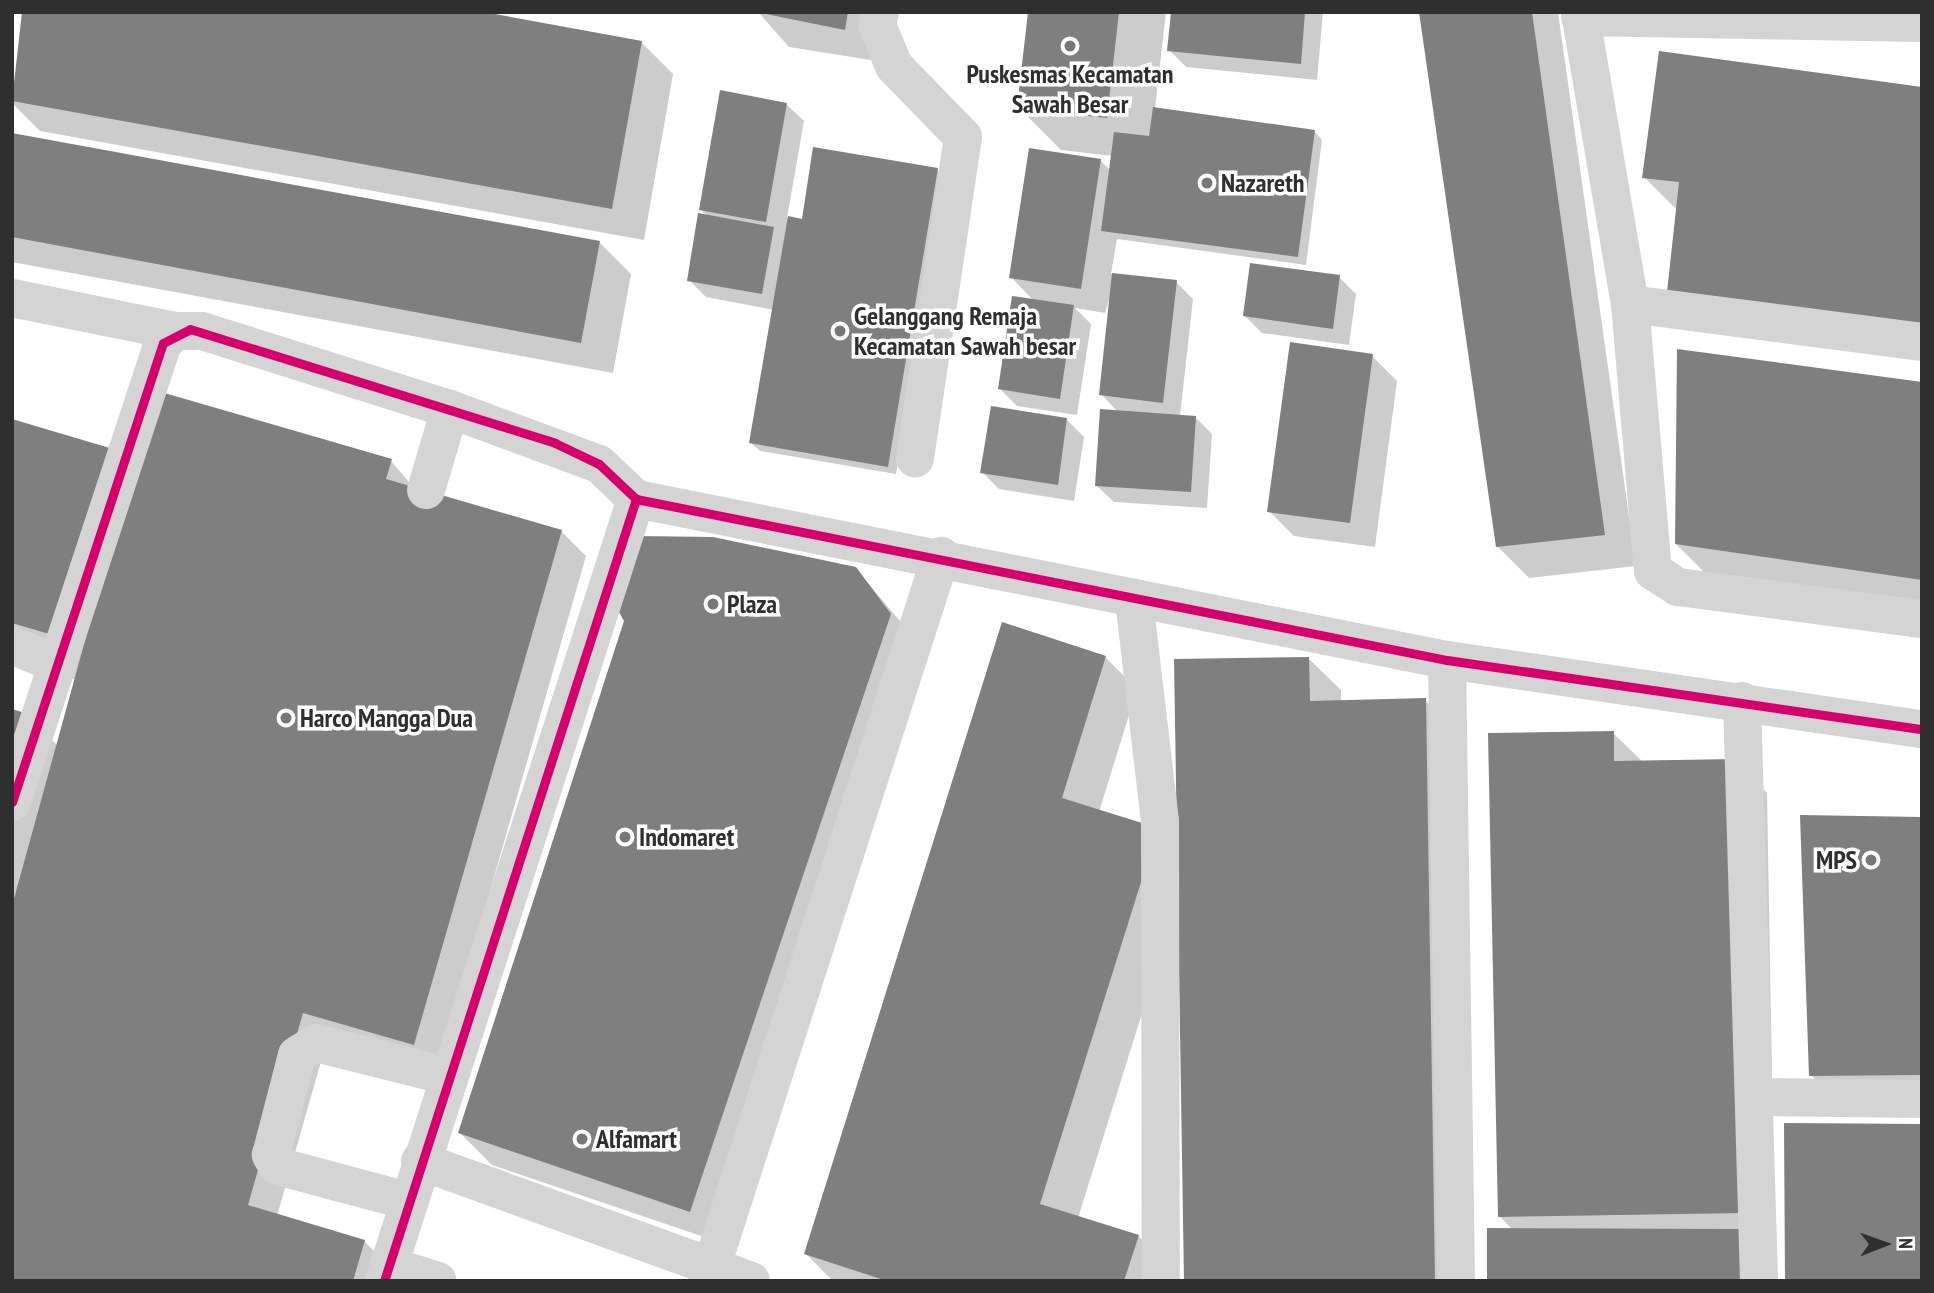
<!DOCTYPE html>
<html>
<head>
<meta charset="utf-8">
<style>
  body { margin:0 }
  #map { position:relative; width:1934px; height:1293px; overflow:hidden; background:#fff; font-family:"PT Sans Narrow",sans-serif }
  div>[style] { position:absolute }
  .shadow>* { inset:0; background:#0003 }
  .building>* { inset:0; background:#7f7f7f }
  .minor>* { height:38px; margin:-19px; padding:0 19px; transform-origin:19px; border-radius:19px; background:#d4d4d4 }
  .cycleway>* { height:9px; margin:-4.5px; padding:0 4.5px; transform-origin:4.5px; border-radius:4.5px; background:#d6006c }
  .dots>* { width:19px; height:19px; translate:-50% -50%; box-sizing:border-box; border:4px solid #fff; border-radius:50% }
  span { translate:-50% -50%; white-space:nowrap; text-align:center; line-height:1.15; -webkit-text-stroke:7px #fff; paint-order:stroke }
  .poi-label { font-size:26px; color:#2f2f2f; font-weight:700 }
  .left { translate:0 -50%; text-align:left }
  .right { translate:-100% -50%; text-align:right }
  .frame { position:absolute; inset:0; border:14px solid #2f2f2f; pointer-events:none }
  .north { position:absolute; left:1850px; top:1209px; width:70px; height:70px; -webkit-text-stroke:5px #fff; paint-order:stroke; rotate:89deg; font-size:19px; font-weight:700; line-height:28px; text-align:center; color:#2f2f2f }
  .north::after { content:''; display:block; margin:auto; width:24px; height:32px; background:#2f2f2f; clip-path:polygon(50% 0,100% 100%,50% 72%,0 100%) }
</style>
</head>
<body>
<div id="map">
  <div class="shadow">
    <div style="clip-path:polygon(24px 12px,641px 42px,673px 74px,644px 240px,40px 131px,12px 103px)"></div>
    <div style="clip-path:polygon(758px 12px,884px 12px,877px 61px,789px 47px)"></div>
    <div style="clip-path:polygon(1029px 12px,1166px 12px,1155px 109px,1314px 131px,1322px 140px,1306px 265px,1117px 239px,1111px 274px,1176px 282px,1193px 299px,1180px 416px,1195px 417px,1212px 434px,1207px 508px,1114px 502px,1096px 485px,1118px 412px,1101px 394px,1113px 287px,1105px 313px,1075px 308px,1091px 324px,1077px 415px,1017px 406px,1000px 389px,1034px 301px,1011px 277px,1100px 160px,1111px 171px,1113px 156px,1061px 150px,1019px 108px)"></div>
    <div style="clip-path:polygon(1173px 12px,1323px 12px,1317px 80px,1186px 67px,1169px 50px)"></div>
    <div style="clip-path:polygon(1421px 12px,1558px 12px,1636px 566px,1529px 578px,1497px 546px)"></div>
    <div style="clip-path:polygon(1922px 89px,1676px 209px,1644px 177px)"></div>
    <div style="clip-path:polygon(786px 104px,804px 121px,787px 218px,803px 221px,937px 170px,945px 178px,896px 474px,760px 451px,751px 443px,774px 310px,706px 297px,689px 280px,708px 217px,701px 210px)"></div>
    <div style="clip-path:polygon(12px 134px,599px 242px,631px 274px,613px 373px,12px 262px)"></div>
    <div style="clip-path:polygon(1339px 277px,1356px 294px,1349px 345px,1262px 333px,1245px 316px)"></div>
    <div style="clip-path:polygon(1372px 356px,1397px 381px,1375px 547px,1294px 536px,1269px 511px)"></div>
    <div style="clip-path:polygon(1922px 384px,1922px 606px,1708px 576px,1676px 544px)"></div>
    <div style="clip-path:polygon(1067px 420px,1084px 437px,1074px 501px,999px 489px,982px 472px)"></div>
    <div style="clip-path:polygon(12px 421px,112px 451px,391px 461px,415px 489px,561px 531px,586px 556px,439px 1069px,328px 1037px,277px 1216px,364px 1241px,389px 1266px,385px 1281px,12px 1281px,12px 711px,28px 716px,58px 746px,76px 680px,12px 661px)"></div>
    <div style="clip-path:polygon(855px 568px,922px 647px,722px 1243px,492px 1165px,460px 1133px)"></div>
    <div style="clip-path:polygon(1105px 657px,1137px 689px,1099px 812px,1157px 830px,1309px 659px,1341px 690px,1341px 702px,1425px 700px,1457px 732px,1466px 1281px,1186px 1281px,1179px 895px,1078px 1218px,1138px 1236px,1170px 1268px,1166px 1281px,833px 1281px,806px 1254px)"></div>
    <div style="clip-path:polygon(1613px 733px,1643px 762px,1735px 761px,1767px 793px,1775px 1244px,1513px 1230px,1499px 1216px)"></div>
    <div style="clip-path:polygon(1922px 818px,1922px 1106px,1843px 1107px,1811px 1075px)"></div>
  </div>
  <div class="building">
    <div style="clip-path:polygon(22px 12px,484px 12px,642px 41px,612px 209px,12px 101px)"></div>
    <div style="clip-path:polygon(756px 12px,848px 12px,845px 30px)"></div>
    <div style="clip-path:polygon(1028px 12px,1119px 12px,1107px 118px,1017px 108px)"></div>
    <div style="clip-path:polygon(1171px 12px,1305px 12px,1301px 64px,1167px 51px)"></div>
    <div style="clip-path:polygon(1419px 12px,1532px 12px,1605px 535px,1496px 547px)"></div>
    <div style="clip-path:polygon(1659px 51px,1922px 87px,1922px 327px,1667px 292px,1679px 182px,1642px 178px)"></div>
    <div style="clip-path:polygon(720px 90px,787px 103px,766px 222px,699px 210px)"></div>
    <div style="clip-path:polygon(1153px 107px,1315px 130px,1298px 257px,1101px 231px,1114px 132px,1149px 136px)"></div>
    <div style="clip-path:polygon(12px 133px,600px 241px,581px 343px,12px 237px)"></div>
    <div style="clip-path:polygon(813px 147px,938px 168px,888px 467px,749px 443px,788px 216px,802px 219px)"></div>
    <div style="clip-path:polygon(1029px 148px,1101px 159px,1081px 289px,1009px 278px)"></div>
    <div style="clip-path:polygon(698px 213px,774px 227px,762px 294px,687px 281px)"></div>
    <div style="clip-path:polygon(1250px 263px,1340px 275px,1333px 329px,1243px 316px)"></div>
    <div style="clip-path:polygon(1112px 273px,1177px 280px,1163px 403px,1099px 395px)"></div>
    <div style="clip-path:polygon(1012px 296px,1074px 305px,1060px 399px,998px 389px)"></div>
    <div style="clip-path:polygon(1290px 342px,1373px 354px,1350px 523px,1267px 512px)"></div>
    <div style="clip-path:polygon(1677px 349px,1922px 382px,1922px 580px,1675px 544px)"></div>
    <div style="clip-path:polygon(154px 390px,392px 459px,386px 479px,562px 530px,414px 1045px,303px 1013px,248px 1205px,365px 1240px,353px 1281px,12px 1281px,12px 906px)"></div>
    <div style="clip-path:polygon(991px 406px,1067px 418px,1058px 485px,980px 473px)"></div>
    <div style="clip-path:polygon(1100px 409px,1196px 416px,1191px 492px,1095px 486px)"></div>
    <div style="clip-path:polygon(12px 419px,113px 449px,56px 636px,12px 623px)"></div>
    <div style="clip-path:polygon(636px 536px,713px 537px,856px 567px,891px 614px,690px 1212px,458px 1133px,624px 621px,614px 603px)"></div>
    <div style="clip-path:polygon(1002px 622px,1106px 656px,1062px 798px,1158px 828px,1040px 1204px,1139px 1235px,1124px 1281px,887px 1281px,804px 1254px)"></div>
    <div style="clip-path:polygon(1309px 657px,1310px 701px,1426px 698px,1435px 1281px,1184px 1281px,1174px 659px)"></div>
    <div style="clip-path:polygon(12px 709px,28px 714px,12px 766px)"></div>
    <div style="clip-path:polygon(1614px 731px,1614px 761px,1736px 759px,1744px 1213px,1498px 1217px,1488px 733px)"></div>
    <div style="clip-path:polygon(1800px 815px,1922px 817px,1922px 1075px,1809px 1076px)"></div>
    <div style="clip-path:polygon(1784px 1123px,1922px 1124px,1922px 1281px,1785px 1281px)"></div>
    <div style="clip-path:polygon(1487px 1228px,1746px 1229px,1746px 1281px,1487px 1281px)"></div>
  </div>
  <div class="minor">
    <div style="left:880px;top:12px;width:13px;rotate:103deg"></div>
    <div style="left:877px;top:25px;width:44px;rotate:67.5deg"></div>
    <div style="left:894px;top:66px;width:99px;rotate:45.8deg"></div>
    <div style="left:963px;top:137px;width:325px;rotate:98.5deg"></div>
    <div style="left:1580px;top:12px;width:296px;rotate:80.3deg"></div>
    <div style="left:1630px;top:304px;width:294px;rotate:7.4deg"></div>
    <div style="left:1580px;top:17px;width:342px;rotate:1deg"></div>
    <div style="left:12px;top:298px;width:167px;rotate:11.4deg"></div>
    <div style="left:176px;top:331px;width:26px"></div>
    <div style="left:202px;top:331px;width:260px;rotate:17.5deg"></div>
    <div style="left:450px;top:409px;width:159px;rotate:20.3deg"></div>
    <div style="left:599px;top:464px;width:51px;rotate:43.4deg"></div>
    <div style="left:636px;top:499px;width:827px;rotate:11.23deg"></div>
    <div style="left:1447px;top:660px;width:480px;rotate:8.3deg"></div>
    <div style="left:1630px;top:304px;width:268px;rotate:85.1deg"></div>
    <div style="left:1653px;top:571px;width:30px;rotate:33deg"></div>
    <div style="left:1678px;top:587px;width:246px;rotate:7.5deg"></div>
    <div style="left:426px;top:490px;width:84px;rotate:-73.5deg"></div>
    <div style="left:1134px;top:600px;width:223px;rotate:83.3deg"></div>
    <div style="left:1160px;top:821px;width:460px;rotate:89.9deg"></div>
    <div style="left:12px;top:645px;width:50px;rotate:23.5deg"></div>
    <div style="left:1447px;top:660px;width:621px;rotate:89.17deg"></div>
    <div style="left:1742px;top:701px;width:580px;rotate:88.32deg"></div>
    <div style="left:12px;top:802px;width:483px;rotate:-71.8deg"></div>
    <div style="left:163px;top:343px;width:18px;rotate:-43deg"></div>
    <div style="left:1755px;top:1097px;width:167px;rotate:0.7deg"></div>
    <div style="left:420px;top:1161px;width:352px;rotate:19.9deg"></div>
    <div style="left:408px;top:1201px;width:136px;rotate:-165deg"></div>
    <div style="left:277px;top:1166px;width:13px;rotate:-119deg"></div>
    <div style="left:271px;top:1155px;width:103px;rotate:-75.4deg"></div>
    <div style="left:297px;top:1055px;width:22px;rotate:-32deg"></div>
    <div style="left:316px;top:1043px;width:135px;rotate:14.1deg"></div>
    <div style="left:388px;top:1265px;width:52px;rotate:17.7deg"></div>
    <div style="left:384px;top:1281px;width:822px;rotate:-72.14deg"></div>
    <div style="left:707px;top:1281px;width:762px;rotate:-72.11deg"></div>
  </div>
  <div class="cycleway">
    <div style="left:12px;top:802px;width:483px;rotate:-71.8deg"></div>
    <div style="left:163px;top:343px;width:30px;rotate:-27deg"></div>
    <div style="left:190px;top:329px;width:382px;rotate:17.3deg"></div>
    <div style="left:555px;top:443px;width:49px;rotate:25.5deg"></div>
    <div style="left:599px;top:464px;width:51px;rotate:43.4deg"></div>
    <div style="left:636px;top:499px;width:827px;rotate:11.23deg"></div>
    <div style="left:1447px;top:660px;width:480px;rotate:8.3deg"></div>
    <div style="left:384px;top:1281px;width:822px;rotate:-72.14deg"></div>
  </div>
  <div class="dots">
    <div style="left:1070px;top:46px;background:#787878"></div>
    <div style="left:1207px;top:183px;background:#787878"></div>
    <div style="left:840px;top:331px;background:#787878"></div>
    <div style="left:713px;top:604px;background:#787878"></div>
    <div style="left:286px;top:718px;background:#787878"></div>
    <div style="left:625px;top:837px;background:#787878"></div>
    <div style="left:1871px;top:860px;background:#787878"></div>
    <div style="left:582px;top:1139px;background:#787878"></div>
  </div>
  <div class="poi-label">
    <span style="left:1070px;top:89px">Puskesmas Kecamatan<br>Sawah Besar</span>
    <span class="left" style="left:1221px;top:183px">Nazareth</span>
    <span class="left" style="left:854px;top:331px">Gelanggang Remaja<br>Kecamatan Sawah besar</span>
    <span class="left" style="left:727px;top:604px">Plaza</span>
    <span class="left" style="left:300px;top:718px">Harco Mangga Dua</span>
    <span class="left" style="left:639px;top:837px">Indomaret</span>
    <span class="right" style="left:1857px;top:860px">MPS</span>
    <span class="left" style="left:596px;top:1139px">Alfamart</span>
  </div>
  <div class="frame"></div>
  <div class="north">N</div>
</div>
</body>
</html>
